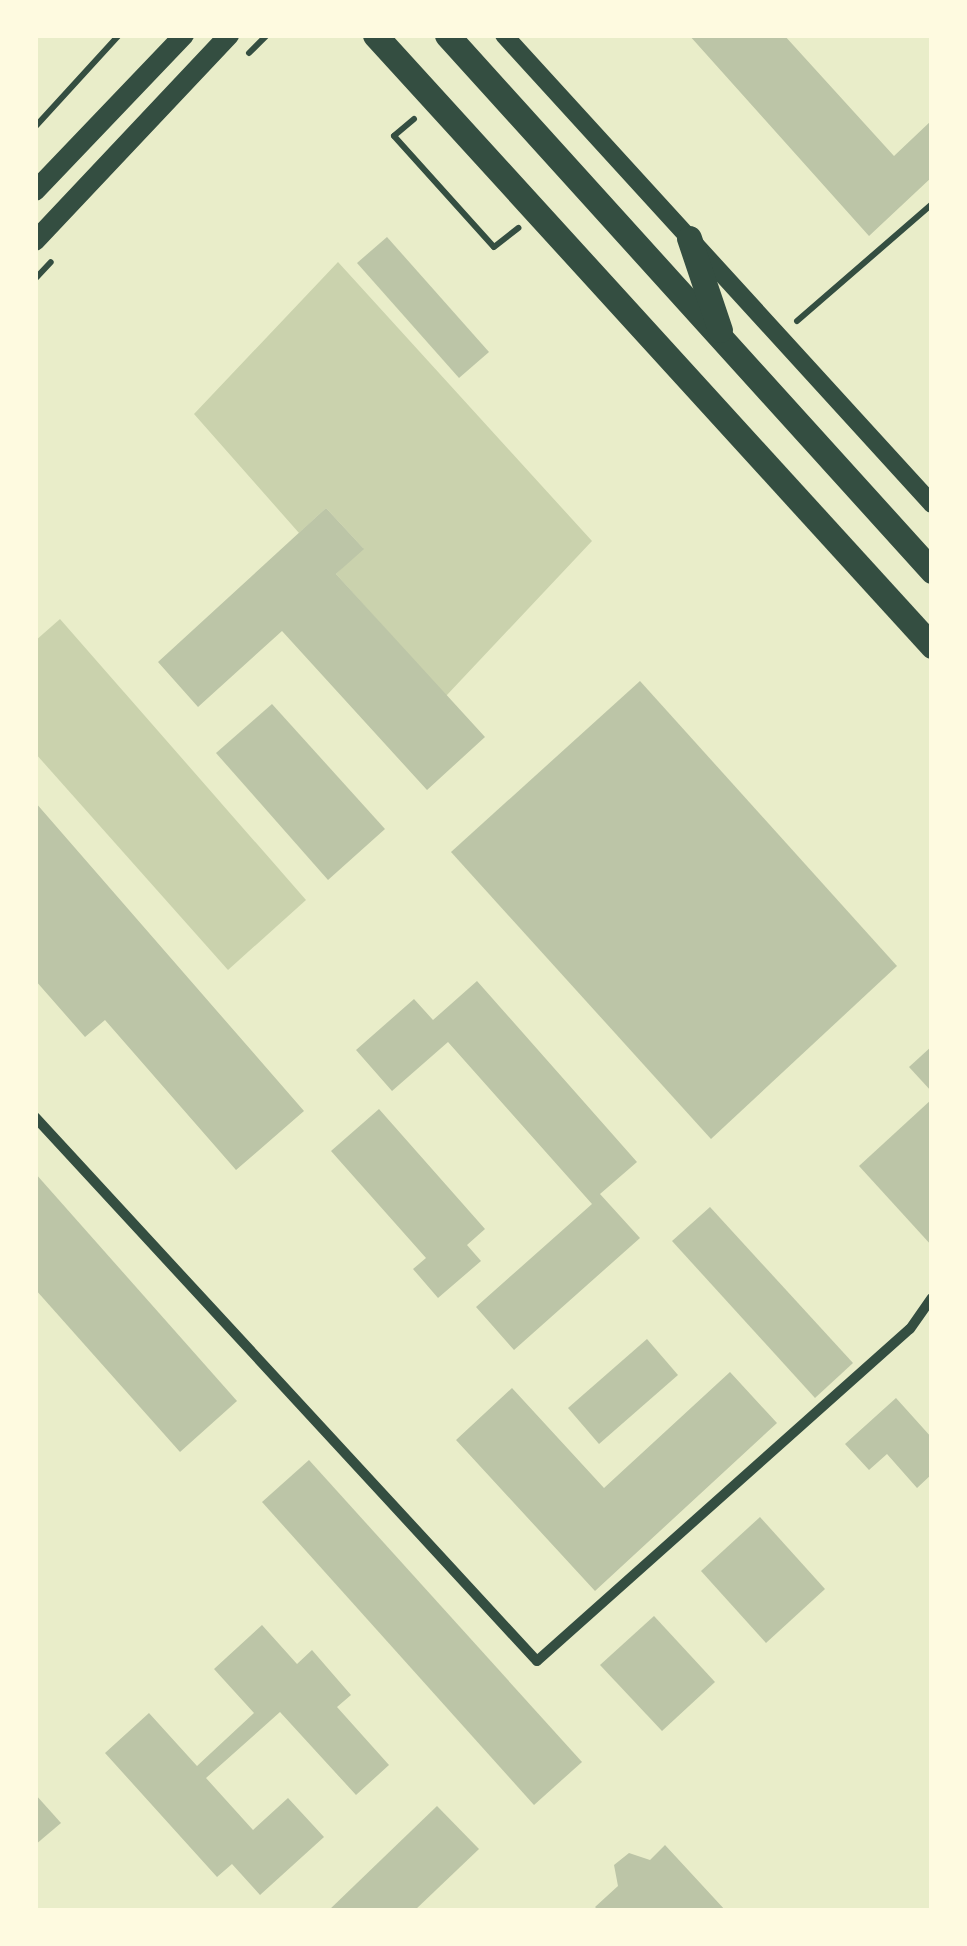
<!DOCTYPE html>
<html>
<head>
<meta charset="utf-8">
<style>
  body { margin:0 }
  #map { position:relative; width:967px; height:1946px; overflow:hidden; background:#e9edc9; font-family:"Space Grotesk",sans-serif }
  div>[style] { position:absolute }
  .green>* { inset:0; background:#cad2ad }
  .building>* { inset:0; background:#bcc5a7 }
  .path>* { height:6px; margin:-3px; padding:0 3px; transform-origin:3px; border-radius:3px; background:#344e41 }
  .minor>* { height:10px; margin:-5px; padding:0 5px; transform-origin:5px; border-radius:5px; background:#344e41 }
  .tertiary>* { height:18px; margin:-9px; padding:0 9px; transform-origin:9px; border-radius:9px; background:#344e41 }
  .secondary>* { height:20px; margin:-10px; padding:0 10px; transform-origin:10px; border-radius:10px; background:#344e41 }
  .primary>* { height:25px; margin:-12.5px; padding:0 12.5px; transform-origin:12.5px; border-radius:12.5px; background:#344e41 }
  span { translate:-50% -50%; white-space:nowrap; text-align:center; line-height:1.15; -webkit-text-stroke:10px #fefae0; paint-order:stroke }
  .frame { position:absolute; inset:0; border:38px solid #fefae0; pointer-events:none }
</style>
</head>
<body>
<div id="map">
  <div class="green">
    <div style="clip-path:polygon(338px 262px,592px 541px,446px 696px,336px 574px,363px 548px,326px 508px,299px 533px,194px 414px)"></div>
    <div style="clip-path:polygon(60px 619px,306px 900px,228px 970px,35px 753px,35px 641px)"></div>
  </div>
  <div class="building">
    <div style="clip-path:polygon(689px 35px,784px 35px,894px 156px,932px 120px,932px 177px,869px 236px)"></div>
    <div style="clip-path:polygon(387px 237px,489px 352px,459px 378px,357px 263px)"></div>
    <div style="clip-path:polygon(326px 508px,364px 549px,336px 574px,485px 737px,427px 790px,282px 631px,198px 707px,158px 662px)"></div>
    <div style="clip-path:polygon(640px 681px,897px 966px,711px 1139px,451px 852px)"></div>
    <div style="clip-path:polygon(272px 704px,385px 829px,328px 880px,216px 753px)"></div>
    <div style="clip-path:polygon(35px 802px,304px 1111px,236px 1170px,105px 1020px,85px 1037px,35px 980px)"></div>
    <div style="clip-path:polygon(477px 981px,637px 1162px,600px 1194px,640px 1238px,514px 1350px,476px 1307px,592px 1204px,448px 1042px,392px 1091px,356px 1050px,414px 999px,433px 1020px)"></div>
    <div style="clip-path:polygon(932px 1046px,932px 1092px,909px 1067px)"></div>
    <div style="clip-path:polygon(932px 1099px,932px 1246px,859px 1166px)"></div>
    <div style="clip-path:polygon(379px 1109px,485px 1229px,467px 1245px,481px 1261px,438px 1298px,413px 1269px,426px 1258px,331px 1151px)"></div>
    <div style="clip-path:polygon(35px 1173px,237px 1401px,180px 1452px,35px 1289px)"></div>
    <div style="clip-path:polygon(710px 1207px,853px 1363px,815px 1398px,672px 1241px)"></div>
    <div style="clip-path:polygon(647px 1339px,678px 1375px,599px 1444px,568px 1408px)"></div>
    <div style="clip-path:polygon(730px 1372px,777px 1423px,595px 1591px,456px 1440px,512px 1388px,604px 1488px)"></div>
    <div style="clip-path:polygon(896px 1398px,932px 1438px,932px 1474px,917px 1488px,887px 1454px,869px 1470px,845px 1444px)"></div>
    <div style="clip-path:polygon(309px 1460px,582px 1762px,534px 1805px,262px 1502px)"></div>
    <div style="clip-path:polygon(760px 1517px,825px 1589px,766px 1643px,701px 1571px)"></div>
    <div style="clip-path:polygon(654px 1616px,715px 1682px,662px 1731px,600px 1665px)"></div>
    <div style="clip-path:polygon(262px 1625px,297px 1664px,312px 1650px,351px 1695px,337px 1707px,389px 1765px,356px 1795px,280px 1712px,206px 1778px,253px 1830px,288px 1798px,324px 1837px,260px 1895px,232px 1864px,217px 1877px,105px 1753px,149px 1713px,197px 1766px,254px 1713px,214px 1669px)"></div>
    <div style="clip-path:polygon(35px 1794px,61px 1823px,35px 1845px)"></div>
    <div style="clip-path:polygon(437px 1806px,479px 1849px,414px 1911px,328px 1911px)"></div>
    <div style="clip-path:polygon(665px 1845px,726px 1911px,599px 1911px,595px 1907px,618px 1886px,614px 1865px,629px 1853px,650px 1860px)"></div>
  </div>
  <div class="path">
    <div style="left:249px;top:53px;width:25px;rotate:-45deg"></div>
    <div style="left:414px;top:119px;width:26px;rotate:140deg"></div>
    <div style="left:394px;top:136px;width:149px;rotate:48deg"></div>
    <div style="left:494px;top:247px;width:31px;rotate:-38deg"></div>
    <div style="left:35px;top:127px;width:125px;rotate:-47.6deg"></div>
    <div style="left:35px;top:279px;width:23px;rotate:-47deg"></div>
    <div style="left:797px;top:321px;width:179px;rotate:-40.9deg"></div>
  </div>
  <div class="minor">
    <div style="left:35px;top:1117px;width:740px;rotate:47.3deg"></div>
    <div style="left:537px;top:1661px;width:499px;rotate:-41.7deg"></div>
    <div style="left:910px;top:1329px;width:38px;rotate:-55deg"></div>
  </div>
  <div class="tertiary">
    <div style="left:504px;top:35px;width:635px;rotate:47.62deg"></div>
  </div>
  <div class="secondary">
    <div style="left:35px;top:191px;width:216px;rotate:-46.3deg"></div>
    <div style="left:35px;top:241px;width:283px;rotate:-46.7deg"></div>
  </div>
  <div class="primary">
    <div style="left:375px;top:35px;width:827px;rotate:47.65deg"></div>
    <div style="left:447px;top:35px;width:723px;rotate:47.86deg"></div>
    <div style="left:689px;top:238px;width:97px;rotate:71.4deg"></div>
  </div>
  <div class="frame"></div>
</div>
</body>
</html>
